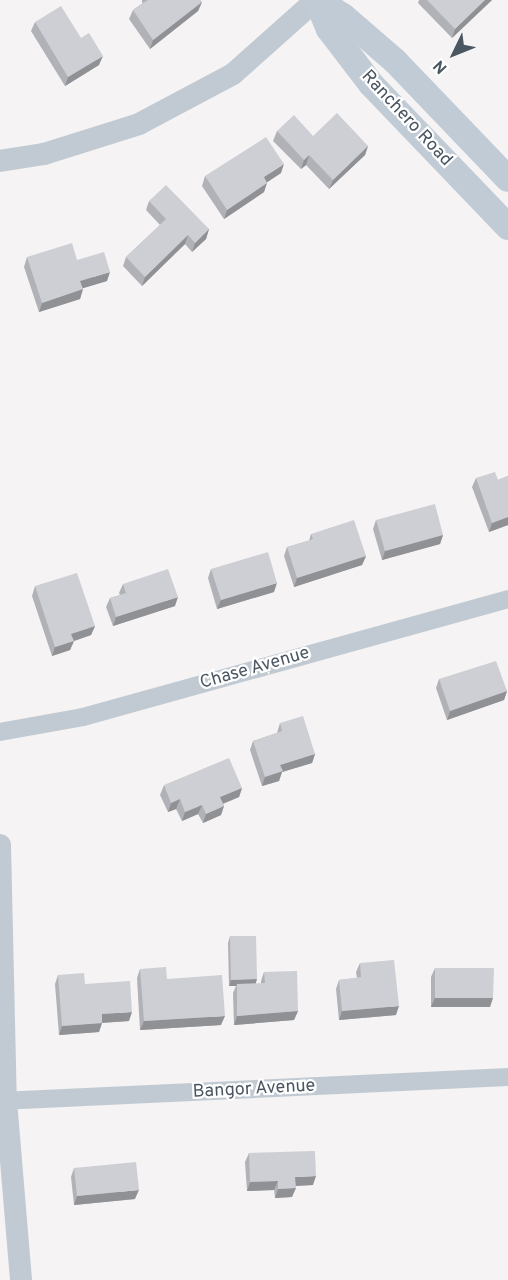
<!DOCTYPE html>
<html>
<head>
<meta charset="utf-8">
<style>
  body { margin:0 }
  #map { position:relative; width:508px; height:1280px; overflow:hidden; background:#f5f3f3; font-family:Overpass,sans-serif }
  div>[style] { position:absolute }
  .minor>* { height:18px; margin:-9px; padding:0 9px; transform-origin:9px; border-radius:9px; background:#c1cad2 }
  .tertiary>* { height:22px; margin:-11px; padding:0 11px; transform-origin:11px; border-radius:11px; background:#c1cad2 }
  .secondary>* { height:26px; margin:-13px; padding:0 13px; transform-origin:13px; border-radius:13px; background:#c1cbd6 }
  .wall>* { inset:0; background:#b0b2b7 }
  .shaded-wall>* { inset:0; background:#909195 }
  .building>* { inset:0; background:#cdcfd5 }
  span { translate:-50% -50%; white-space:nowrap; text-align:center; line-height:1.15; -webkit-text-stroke:4.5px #fff; paint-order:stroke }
  .street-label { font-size:18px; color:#4a5661 }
  .north { position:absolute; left:424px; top:24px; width:60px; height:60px; -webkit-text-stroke:4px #fff; paint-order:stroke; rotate:227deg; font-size:16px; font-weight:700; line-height:24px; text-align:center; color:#4a5661 }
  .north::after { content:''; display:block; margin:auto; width:21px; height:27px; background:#4a5661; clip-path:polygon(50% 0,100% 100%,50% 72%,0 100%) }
</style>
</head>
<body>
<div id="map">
  <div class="minor">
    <div style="left:0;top:732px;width:84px;rotate:-10.2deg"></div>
    <div style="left:83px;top:717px;width:441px;rotate:-15.5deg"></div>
    <div style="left:0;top:1101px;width:509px;rotate:-2.7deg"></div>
  </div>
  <div class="tertiary">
    <div style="left:0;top:161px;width:45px;rotate:-9deg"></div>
    <div style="left:44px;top:154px;width:100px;rotate:-17.5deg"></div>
    <div style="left:139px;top:124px;width:106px;rotate:-28deg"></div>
    <div style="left:233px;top:74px;width:111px;rotate:-41.7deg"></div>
    <div style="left:0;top:845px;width:256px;rotate:88.7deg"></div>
    <div style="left:6px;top:1101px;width:180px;rotate:85.2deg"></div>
  </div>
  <div class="secondary">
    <div style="left:317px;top:0;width:31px;rotate:68deg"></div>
    <div style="left:329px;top:29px;width:69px;rotate:52.6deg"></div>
    <div style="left:371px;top:84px;width:198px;rotate:46.2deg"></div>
    <div style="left:318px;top:0;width:30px;rotate:33deg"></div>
    <div style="left:343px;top:16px;width:69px;rotate:40.9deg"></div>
    <div style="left:395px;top:61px;width:163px;rotate:46.2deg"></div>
  </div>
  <div class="wall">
    <div style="clip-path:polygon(142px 0,200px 0,202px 2px,198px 11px,150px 49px,129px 19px,133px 10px,143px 3px,142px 2px)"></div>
    <div style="clip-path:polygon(419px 0,492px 0,452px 38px,418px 3px)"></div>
    <div style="clip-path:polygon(35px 22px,81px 38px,99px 65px,65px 86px,31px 31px)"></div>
    <div style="clip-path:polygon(277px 131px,313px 136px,368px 146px,365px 155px,329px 189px,306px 165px,301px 169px,273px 141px)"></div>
    <div style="clip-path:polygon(281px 173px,267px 182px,264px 192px,224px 219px,202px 186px,205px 176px)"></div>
    <div style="clip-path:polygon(149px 201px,209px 229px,206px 239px,192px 252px,185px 244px,142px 286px,123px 266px,126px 257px,160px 225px,146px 210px)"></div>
    <div style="clip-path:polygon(27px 257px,107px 281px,83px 288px,80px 299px,39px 312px,24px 267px)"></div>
    <div style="clip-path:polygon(508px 476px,508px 525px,489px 532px,472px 487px,476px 478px,498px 480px)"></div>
    <div style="clip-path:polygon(376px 520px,443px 535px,440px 544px,382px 560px,373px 529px)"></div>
    <div style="clip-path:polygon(311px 534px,366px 556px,362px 565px,294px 587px,284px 556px,287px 547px,309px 541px)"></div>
    <div style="clip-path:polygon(211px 569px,274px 592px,217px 609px,208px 578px)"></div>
    <div style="clip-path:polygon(123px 584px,175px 606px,113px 626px,106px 607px,110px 598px,120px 595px,119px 593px)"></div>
    <div style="clip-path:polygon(35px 586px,95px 626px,91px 635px,74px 641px,70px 650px,52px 656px,32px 596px)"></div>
    <div style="clip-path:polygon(439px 679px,507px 691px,504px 700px,447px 720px,436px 688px)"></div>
    <div style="clip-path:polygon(280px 723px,315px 754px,312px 763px,282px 772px,279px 781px,262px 786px,250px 750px,253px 741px,277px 733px)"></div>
    <div style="clip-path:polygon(164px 785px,242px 788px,239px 797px,223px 804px,224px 806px,221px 815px,203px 823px,198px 814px,182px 821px,176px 809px,168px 812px,160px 795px)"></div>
    <div style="clip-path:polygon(230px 936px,255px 984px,261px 984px,261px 981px,264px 972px,298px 1011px,294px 1020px,234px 1025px,233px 993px,236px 986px,229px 986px,228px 943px)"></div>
    <div style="clip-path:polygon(360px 963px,396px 1015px,339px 1020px,336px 989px,339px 980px,357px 978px,356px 972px)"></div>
    <div style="clip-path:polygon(435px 968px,490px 1007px,431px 1007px,431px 977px)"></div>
    <div style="clip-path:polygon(140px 969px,167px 979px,221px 1025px,140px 1030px,137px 978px)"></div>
    <div style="clip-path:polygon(58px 975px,85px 984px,129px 1021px,102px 1023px,99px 1032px,59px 1035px,55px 984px)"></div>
    <div style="clip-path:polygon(249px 1153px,313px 1185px,296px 1186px,292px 1197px,275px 1198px,274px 1190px,247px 1191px,245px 1162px)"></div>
    <div style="clip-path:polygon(74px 1168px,135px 1199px,74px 1205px,71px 1177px)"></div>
  </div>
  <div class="shaded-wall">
    <div style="clip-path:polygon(485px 0,492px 0,452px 38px,455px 29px)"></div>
    <div style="clip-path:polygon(202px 2px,198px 11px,150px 49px,153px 40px)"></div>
    <div style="clip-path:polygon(103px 56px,99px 65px,65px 86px,68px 77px)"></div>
    <div style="clip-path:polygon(368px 146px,365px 155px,329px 189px,333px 180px)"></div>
    <div style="clip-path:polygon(309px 155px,306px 165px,301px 169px,304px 160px)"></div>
    <div style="clip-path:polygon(284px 164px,281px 173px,260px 187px,264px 177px)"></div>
    <div style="clip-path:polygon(267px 183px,264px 192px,224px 219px,227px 210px)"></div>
    <div style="clip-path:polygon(209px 229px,206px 239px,192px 252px,195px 243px)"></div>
    <div style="clip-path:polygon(188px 235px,185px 244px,142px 286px,145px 277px)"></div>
    <div style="clip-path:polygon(110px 272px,107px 281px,77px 290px,80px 281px)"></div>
    <div style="clip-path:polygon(83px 289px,80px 299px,39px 312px,42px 303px)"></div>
    <div style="clip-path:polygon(508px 517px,508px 525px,489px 532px,492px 523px)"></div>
    <div style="clip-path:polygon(443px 535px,440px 544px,382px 560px,385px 551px)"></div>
    <div style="clip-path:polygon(366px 556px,362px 565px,294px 587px,297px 578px)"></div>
    <div style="clip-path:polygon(277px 583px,274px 592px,217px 609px,221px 600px)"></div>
    <div style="clip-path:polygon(178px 597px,175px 606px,113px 626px,116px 617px)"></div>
    <div style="clip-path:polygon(95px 626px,91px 635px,68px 643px,71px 634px)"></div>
    <div style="clip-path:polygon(74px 641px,70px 650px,52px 656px,55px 647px)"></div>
    <div style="clip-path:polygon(507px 691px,504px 700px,447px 720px,450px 711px)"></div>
    <div style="clip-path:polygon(315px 754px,312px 763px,282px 772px,279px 781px,262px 786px,265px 777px,280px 765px)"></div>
    <div style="clip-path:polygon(242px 788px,239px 797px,217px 806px,220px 797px)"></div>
    <div style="clip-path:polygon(180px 799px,176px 809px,168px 812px,171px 803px)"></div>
    <div style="clip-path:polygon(202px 805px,198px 814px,182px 821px,185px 812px)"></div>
    <div style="clip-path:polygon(224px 806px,221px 815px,203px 823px,206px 814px)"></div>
    <div style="clip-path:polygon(257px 979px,255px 986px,237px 984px,236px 986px,229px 986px,231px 980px)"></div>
    <div style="clip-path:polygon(435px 998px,493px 998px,490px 1007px,431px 1007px)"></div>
    <div style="clip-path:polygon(399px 1006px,396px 1015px,339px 1020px,342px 1011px)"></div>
    <div style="clip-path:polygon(298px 1011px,294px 1020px,234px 1025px,237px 1016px)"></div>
    <div style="clip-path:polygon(132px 1012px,129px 1021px,98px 1023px,102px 1014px)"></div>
    <div style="clip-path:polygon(225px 1016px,221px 1025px,140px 1030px,144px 1021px)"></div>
    <div style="clip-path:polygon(102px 1023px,99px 1032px,59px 1035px,62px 1026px)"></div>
    <div style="clip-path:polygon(316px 1176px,313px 1185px,292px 1186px,295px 1177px)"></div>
    <div style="clip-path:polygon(278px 1181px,274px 1190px,247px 1191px,250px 1182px)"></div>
    <div style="clip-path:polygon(296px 1188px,292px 1197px,275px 1198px,278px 1189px)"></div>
    <div style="clip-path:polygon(139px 1190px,135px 1199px,74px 1205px,77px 1196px)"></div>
  </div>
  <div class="building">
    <div style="clip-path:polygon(148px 0,200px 0,202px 2px,153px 40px,133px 10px)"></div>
    <div style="clip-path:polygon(427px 0,485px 0,455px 29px)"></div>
    <div style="clip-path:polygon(61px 6px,81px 38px,89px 33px,103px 56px,68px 77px,35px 22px)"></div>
    <div style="clip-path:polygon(337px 113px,368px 146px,333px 180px,309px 155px,304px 160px,277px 131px,294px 115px,313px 136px)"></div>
    <div style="clip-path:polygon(266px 137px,284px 164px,264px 177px,267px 183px,227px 210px,205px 176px)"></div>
    <div style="clip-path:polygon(166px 185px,209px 229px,195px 243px,188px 235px,145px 277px,126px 257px,166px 219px,149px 201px)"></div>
    <div style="clip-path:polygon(72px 243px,77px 260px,104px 252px,110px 272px,80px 281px,83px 289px,42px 303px,27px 257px)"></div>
    <div style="clip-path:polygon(495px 472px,498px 480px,508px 476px,508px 517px,492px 523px,476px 478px)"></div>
    <div style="clip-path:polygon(435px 504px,443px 535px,385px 551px,376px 520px)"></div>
    <div style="clip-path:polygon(354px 520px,366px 556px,297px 578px,287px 547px,313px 539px,311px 534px)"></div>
    <div style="clip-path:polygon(268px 552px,277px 583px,221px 600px,211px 569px)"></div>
    <div style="clip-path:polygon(168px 569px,178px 597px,116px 617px,110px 598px,126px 593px,123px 584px)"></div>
    <div style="clip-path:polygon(77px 573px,95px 626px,71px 634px,74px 641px,55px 647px,35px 586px)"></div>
    <div style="clip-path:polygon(496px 661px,507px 691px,450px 711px,439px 679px)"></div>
    <div style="clip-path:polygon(303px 716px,315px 754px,280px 765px,283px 771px,265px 777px,253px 741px,282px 731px,280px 723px)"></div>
    <div style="clip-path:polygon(229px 758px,242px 788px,220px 797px,224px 806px,206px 814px,202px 805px,185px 812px,180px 799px,171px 803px,164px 785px)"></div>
    <div style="clip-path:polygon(230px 936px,256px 936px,257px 979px,231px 980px)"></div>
    <div style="clip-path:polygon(394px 960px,399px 1006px,342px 1011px,339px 980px,361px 977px,360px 963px)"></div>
    <div style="clip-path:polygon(166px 967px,167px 979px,222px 975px,225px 1016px,144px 1021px,140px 969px)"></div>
    <div style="clip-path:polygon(435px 968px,494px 968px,493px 998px,435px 998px)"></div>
    <div style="clip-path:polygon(297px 971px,298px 1011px,237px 1016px,237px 984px,265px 983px,264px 972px)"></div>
    <div style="clip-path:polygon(84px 973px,85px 984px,130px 981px,132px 1012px,102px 1014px,102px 1023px,62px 1026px,58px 975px)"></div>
    <div style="clip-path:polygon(315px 1151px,316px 1176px,295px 1177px,296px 1188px,278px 1189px,278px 1181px,250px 1182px,249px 1153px)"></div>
    <div style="clip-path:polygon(136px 1162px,139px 1190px,77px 1196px,74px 1168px)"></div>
  </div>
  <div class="street-label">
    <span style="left:406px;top:119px;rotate:47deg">Ranchero Road</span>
    <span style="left:255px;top:669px;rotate:-16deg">Chase Avenue</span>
    <span style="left:254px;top:1090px;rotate:-3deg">Bangor Avenue</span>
  </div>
  <div class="north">N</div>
</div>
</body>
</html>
